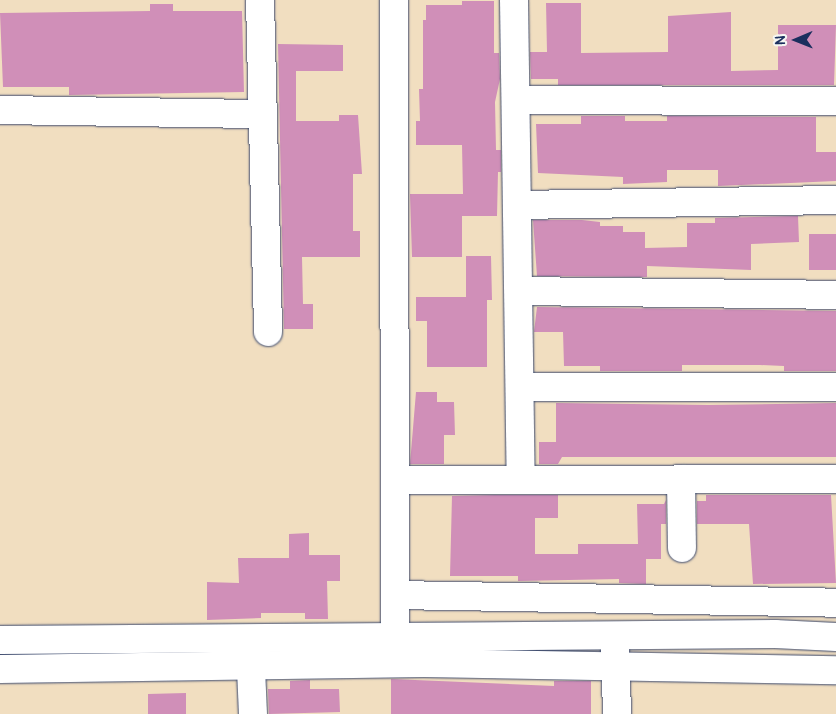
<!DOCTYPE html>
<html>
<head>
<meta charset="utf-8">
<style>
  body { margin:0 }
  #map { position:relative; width:836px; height:714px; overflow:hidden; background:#f1dec0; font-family:Pangolin,sans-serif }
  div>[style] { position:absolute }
  .building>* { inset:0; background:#d08fb8 }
  .roads { filter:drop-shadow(0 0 1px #3b496d) drop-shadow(0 0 1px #3b496d) }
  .minor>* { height:28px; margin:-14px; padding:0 14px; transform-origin:14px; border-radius:14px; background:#fff }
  span { translate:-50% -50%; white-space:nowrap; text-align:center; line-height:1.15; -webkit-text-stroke:4px #f6f6f2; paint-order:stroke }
  .north { position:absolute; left:771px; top:15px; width:50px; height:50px; -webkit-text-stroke:4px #f6f6f2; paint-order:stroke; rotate:269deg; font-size:14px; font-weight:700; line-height:20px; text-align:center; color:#1b2f5e }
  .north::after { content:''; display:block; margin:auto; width:18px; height:22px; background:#1b2f5e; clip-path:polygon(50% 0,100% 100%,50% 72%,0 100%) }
</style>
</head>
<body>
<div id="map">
  <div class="building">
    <div style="clip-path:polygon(462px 1px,494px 1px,494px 53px,499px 53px,500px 79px,495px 102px,496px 150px,501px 150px,501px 172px,498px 172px,497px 216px,462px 216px,462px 257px,412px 257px,410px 194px,463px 194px,462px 145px,416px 145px,416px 121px,420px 121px,419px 89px,423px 89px,423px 20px,426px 20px,426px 5px,462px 5px)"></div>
    <div style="clip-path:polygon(546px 3px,581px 3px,581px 53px,668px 52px,668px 16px,731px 12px,731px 71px,778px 70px,778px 25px,836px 25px,834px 85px,558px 85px,558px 79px,531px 79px,530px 52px,547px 52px)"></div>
    <div style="clip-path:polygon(150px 4px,173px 4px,173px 11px,242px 11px,244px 92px,69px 95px,69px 87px,3px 87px,0 13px,150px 11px)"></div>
    <div style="clip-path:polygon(278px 44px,343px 45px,343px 71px,296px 71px,296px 121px,339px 121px,339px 115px,358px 115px,362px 174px,353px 174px,353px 231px,360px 231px,360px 257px,302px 257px,303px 304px,313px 304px,313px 329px,284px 329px)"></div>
    <div style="clip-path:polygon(581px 116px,625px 116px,625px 121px,667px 121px,667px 116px,816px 117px,816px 152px,836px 152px,836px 181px,718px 186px,718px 170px,667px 170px,667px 182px,623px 184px,623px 177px,538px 173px,536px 124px,581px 124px)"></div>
    <div style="clip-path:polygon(798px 216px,799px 242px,751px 244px,751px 270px,647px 266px,647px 277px,537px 276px,533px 220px,582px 220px,600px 222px,600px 226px,623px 226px,623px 232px,645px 232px,645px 248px,687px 247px,687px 223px,715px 223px,715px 218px)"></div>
    <div style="clip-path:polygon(809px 234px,836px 234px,836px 270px,809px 270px)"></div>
    <div style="clip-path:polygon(466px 256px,491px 256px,492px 300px,487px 300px,487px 367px,427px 367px,427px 321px,416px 321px,416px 297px,466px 297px)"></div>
    <div style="clip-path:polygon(537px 307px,836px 311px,836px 371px,784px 371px,784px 366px,760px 365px,682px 365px,682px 371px,600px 371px,600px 366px,564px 366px,563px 332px,534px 332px)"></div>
    <div style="clip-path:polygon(416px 392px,437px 392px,437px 402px,454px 402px,455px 435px,444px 435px,444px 464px,410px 464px)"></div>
    <div style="clip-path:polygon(556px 403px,708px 405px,836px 403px,836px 457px,562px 457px,558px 464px,539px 464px,539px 442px,556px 442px)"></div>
    <div style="clip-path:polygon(495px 495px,558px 495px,558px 518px,535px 518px,535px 554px,578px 554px,578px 544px,638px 544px,637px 504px,664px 504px,666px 500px,666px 524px,661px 524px,661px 559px,646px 559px,646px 584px,619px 583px,619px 579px,518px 581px,518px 576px,450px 576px,452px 496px)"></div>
    <div style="clip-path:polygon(706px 495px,831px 495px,836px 583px,753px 584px,749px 524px,697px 524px,697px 501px,706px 501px)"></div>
    <div style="clip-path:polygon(309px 533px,309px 555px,340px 555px,340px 581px,327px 581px,328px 619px,305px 619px,305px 613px,261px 613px,261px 618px,207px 620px,207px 582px,239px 583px,238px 558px,289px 558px,289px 534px)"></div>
    <div style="clip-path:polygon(391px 679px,554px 686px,554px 681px,591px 681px,591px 714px,391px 714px)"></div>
    <div style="clip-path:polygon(310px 680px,310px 689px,339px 689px,340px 712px,269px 714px,268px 689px,290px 689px,290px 681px)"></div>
    <div style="clip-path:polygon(186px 693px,186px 714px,148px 714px,148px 694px)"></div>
  </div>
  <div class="roads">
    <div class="minor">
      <div style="left:260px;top:0;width:332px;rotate:88.6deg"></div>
      <div style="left:394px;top:0;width:637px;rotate:89.91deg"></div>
      <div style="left:514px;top:0;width:479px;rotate:89.2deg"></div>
      <div style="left:516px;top:100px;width:320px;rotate:0.2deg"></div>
      <div style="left:0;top:110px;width:263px;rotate:0.9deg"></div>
      <div style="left:517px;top:205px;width:319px;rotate:-0.9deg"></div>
      <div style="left:519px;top:291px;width:317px;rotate:0.7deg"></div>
      <div style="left:521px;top:387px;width:315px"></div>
      <div style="left:681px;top:479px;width:69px;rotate:89.2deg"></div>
      <div style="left:395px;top:480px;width:441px;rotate:-0.1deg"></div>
      <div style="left:395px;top:595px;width:441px;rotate:1deg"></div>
      <div style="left:0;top:640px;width:775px;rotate:-0.44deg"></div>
      <div style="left:775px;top:634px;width:61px;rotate:2.8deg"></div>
      <div style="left:250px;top:646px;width:68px;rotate:87.5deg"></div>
      <div style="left:615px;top:646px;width:68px;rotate:88.3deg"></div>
      <div style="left:0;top:669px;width:424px;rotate:-0.8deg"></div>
      <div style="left:424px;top:663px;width:412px;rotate:1deg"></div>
    </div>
  </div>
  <div class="north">N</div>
</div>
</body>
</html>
